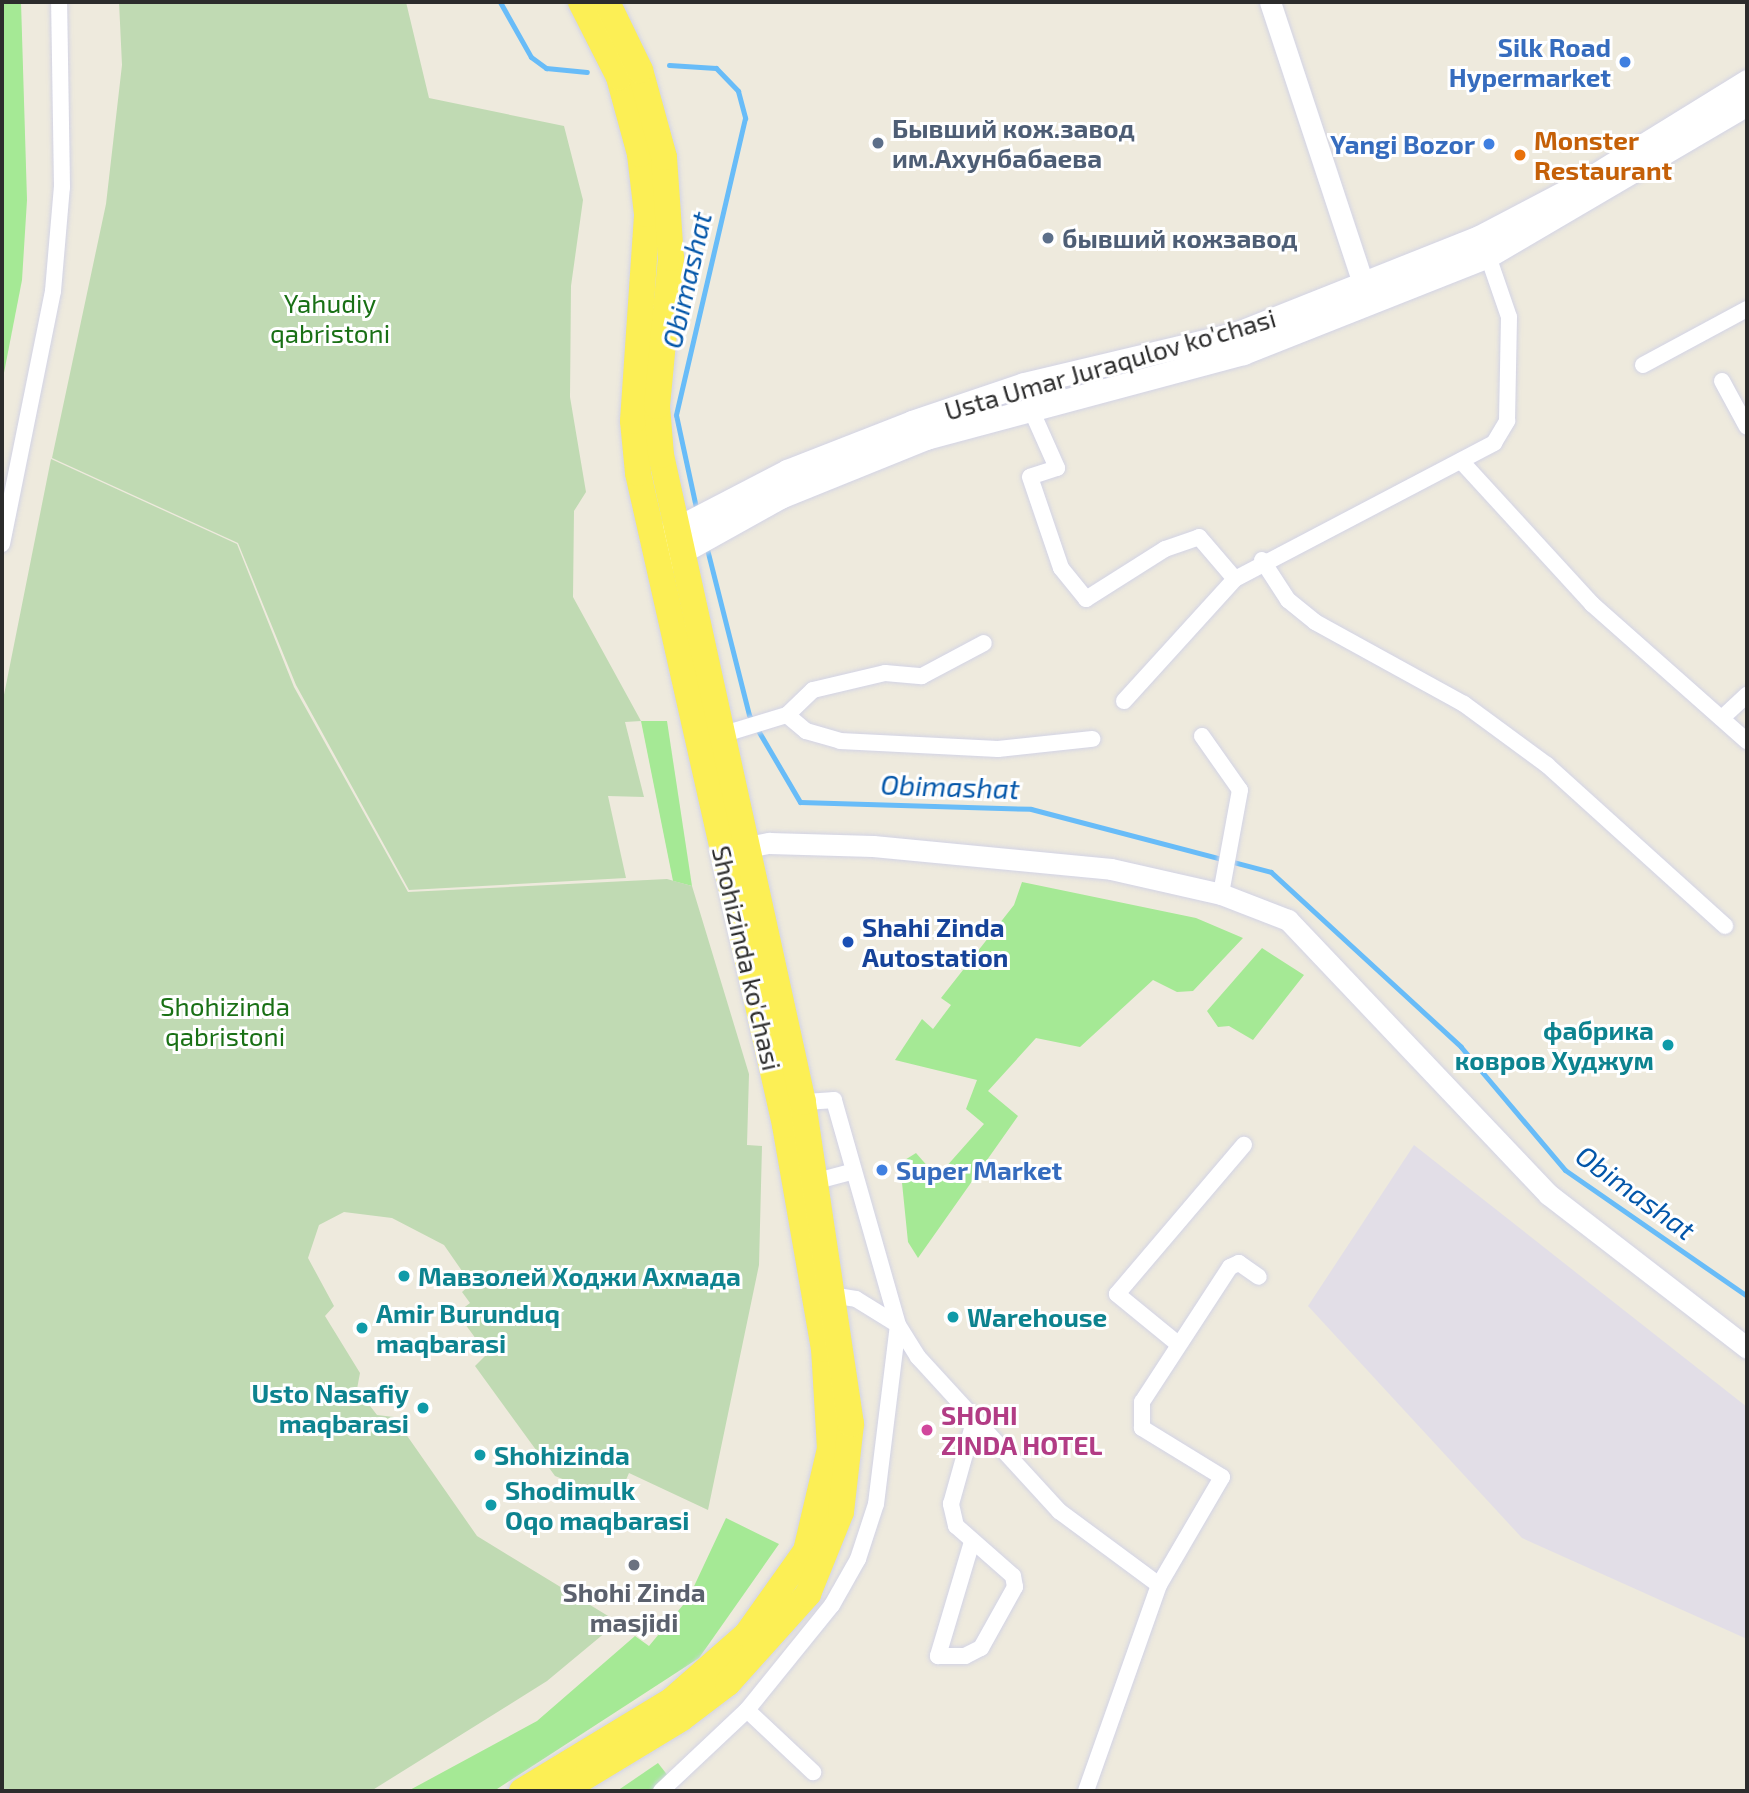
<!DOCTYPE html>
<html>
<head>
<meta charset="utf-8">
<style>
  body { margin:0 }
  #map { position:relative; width:1749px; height:1793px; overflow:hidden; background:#eeeadd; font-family:"Exo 2",sans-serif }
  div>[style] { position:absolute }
  .industrial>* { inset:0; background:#e2dee7 }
  .green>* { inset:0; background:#a5e995 }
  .cemetery>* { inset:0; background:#c0dab3 }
  .stream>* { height:5px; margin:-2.5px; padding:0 2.5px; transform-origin:2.5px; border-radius:2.5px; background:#68bcf8 }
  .roads { filter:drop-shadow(0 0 2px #d2d3e5) drop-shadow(0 0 2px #d2d3e5) }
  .minor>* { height:16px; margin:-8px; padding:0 8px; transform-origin:8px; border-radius:8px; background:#fff }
  .tertiary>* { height:21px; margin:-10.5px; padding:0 10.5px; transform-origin:10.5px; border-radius:10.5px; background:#fff }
  .secondary>* { height:23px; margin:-11.5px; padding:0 11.5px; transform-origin:11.5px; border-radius:11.5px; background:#fff }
  .primary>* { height:26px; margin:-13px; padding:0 13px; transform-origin:13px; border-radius:13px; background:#fcef55 }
  .dots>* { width:19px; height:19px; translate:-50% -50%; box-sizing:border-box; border:4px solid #fff; border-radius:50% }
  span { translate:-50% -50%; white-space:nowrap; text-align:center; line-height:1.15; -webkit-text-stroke:6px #fff; paint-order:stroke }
  .shop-label { font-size:26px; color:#366cbe; font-weight:700 }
  .right { translate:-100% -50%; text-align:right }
  .left { translate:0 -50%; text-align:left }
  .service-label { font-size:26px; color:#4e5e75; font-weight:700 }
  .food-label { font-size:26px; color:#c56008; font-weight:700 }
  .park-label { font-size:26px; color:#197015 }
  .street-label { font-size:26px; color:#2c2c2c }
  .transit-label { font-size:26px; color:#164399; font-weight:700 }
  .culture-label { font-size:26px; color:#0d838f; font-weight:700 }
  .hotel-label { font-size:26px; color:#b23c85; font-weight:700 }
  .worship-label { font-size:26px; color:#5b616d; font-weight:700 }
  .water-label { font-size:28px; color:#0356a9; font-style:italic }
  .frame { position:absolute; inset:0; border:4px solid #2c2c2c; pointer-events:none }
</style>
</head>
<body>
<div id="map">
  <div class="industrial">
    <div style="clip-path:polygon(1414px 1145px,1747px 1407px,1747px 1639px,1522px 1538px,1308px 1306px)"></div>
  </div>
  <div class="green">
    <div style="clip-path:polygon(2px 2px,21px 2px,27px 200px,22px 280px,2px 383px)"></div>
    <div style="clip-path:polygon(641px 721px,667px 721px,692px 886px,673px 881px)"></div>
    <div style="clip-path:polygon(1022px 882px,1196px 918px,1243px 938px,1193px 991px,1177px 992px,1153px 980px,1080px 1047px,1036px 1038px,988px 1091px,1018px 1116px,918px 1258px,908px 1242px,900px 1163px,916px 1153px,937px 1177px,984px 1124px,966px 1109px,977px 1080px,895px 1060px,922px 1019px,933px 1029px,951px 1005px,941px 998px,1014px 905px)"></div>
    <div style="clip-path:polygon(1262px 948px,1304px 975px,1253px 1040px,1229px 1026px,1218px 1027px,1207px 1011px)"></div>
    <div style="clip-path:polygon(726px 1518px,779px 1544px,699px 1658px,494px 1791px,408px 1791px,537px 1721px,635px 1636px,649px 1646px,688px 1599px)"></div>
    <div style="clip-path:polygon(658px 1763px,672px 1781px,660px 1791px,617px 1791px)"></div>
  </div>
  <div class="cemetery">
    <div style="clip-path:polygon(119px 2px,406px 2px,429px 98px,564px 126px,583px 200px,571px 286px,570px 397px,586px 492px,574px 511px,573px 597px,641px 721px,625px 722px,644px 797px,608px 796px,626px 878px,409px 890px,296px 685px,238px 543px,52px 458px,106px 204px,122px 65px)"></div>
    <div style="clip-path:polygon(51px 459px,237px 544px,294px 687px,408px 892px,667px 879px,692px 886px,749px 1074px,747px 1145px,762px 1146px,759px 1265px,708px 1510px,629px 1473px,617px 1501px,555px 1476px,475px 1366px,487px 1354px,457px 1313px,470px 1303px,462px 1292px,471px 1284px,444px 1245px,392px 1218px,344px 1212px,319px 1225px,308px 1258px,334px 1306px,325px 1316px,360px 1373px,357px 1389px,377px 1415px,394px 1417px,477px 1536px,618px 1622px,547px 1681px,371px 1791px,2px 1791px,2px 705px)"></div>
  </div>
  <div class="stream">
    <div style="left:500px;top:2px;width:63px;rotate:60.6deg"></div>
    <div style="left:531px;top:57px;width:19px;rotate:36deg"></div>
    <div style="left:546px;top:68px;width:41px;rotate:5.6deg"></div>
    <div style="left:669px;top:65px;width:47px;rotate:3.7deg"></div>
    <div style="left:716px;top:68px;width:32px;rotate:46deg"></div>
    <div style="left:738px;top:91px;width:28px;rotate:75deg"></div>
    <div style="left:745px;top:118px;width:305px;rotate:103.1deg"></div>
    <div style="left:676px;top:415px;width:99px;rotate:77.8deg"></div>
    <div style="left:706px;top:545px;width:175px;rotate:75.8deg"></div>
    <div style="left:749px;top:715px;width:101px;rotate:59.6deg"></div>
    <div style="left:800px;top:802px;width:231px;rotate:1.7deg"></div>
    <div style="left:1031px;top:809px;width:248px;rotate:14.7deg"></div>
    <div style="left:1271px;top:872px;width:258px;rotate:42.6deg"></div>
    <div style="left:1461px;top:1047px;width:161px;rotate:49.8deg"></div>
    <div style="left:1565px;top:1170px;width:221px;rotate:34.7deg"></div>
  </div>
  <div class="roads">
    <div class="minor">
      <div style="left:1643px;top:365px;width:118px;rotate:-28.3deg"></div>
      <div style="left:1722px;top:381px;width:52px;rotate:61.5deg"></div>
      <div style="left:1029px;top:405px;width:69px;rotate:66deg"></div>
      <div style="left:1057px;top:468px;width:28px;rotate:162deg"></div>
      <div style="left:1030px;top:477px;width:96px;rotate:71.2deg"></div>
      <div style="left:1061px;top:568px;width:40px;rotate:51deg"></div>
      <div style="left:1086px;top:599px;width:93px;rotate:-32.3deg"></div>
      <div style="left:1165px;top:549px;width:36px;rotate:-19deg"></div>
      <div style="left:1199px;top:537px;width:55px;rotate:49.4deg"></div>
      <div style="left:1461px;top:461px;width:194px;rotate:47.5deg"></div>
      <div style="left:1592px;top:604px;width:207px;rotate:41.5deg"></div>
      <div style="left:2px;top:544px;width:258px;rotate:-78.6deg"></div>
      <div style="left:53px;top:291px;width:104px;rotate:-85.1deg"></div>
      <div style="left:62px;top:187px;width:185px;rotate:-90.9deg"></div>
      <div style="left:1262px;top:560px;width:48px;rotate:57deg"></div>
      <div style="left:1288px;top:600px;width:35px;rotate:39deg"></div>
      <div style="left:1315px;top:622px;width:170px;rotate:28.8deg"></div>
      <div style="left:1464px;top:704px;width:103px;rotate:36.3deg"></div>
      <div style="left:1547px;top:765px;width:240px;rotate:42.1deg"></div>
      <div style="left:1124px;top:701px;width:165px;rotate:-47.7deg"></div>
      <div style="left:1235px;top:579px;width:293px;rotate:-27.7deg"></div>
      <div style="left:1494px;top:443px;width:26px;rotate:-59deg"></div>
      <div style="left:1507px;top:421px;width:104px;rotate:-88.9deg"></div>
      <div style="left:1509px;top:317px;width:65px;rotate:-109deg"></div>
      <div style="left:787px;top:715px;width:36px;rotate:-44deg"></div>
      <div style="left:813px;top:690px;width:74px;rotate:-13.3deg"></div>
      <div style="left:885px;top:673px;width:37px;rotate:5deg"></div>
      <div style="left:922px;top:676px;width:70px;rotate:-28deg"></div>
      <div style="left:1722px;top:718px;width:34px;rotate:-43deg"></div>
      <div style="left:721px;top:735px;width:69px;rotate:-16.9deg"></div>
      <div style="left:787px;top:715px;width:25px;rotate:40deg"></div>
      <div style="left:806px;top:731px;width:35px;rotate:16deg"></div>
      <div style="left:840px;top:741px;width:158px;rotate:2.9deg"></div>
      <div style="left:998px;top:749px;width:95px;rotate:-6.1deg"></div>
      <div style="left:1202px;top:736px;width:66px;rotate:54.9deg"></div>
      <div style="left:1240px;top:790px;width:106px;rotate:100.4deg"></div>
      <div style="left:817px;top:1181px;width:38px;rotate:-15deg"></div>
      <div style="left:837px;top:1296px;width:19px;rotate:9deg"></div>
      <div style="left:856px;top:1299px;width:49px;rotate:31.8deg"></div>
      <div style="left:898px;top:1325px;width:38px;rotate:58deg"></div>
      <div style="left:918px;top:1357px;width:209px;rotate:47.5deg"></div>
      <div style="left:1059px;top:1511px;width:124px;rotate:36.5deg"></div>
      <div style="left:1178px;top:1344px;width:79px;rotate:-140.7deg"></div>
      <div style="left:1117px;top:1294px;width:196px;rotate:-49.6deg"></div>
      <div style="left:971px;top:1545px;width:116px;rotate:106.6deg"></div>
      <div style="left:938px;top:1656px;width:27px"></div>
      <div style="left:965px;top:1656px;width:18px;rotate:-27deg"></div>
      <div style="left:981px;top:1648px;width:70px;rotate:-60.9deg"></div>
      <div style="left:1015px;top:1587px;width:11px;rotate:-100deg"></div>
      <div style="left:1013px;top:1576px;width:76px;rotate:-138.7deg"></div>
      <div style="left:956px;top:1526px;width:23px;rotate:-103deg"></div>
      <div style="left:951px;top:1504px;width:89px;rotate:-74.4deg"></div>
      <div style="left:747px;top:1710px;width:91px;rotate:43.2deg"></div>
      <div style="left:661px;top:1791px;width:118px;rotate:-43.3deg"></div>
      <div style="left:747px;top:1710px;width:135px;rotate:-51deg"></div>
      <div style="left:832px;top:1605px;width:53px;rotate:-60.5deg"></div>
      <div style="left:858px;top:1559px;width:58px;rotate:-71.9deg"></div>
      <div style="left:876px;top:1504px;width:180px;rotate:-83deg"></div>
      <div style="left:898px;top:1325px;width:234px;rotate:-105.9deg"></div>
      <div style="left:834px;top:1100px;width:31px;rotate:176deg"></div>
      <div style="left:1086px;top:1791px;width:219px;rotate:-70.5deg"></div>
      <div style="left:1159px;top:1585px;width:125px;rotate:-59.7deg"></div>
      <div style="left:1222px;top:1477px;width:94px;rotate:-148.5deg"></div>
      <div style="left:1142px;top:1428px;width:26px;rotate:-90deg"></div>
      <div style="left:1142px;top:1402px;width:161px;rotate:-56.9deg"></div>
      <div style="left:1230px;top:1267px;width:10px;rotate:-24deg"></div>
      <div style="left:1239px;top:1263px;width:24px;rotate:35deg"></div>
    </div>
    <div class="tertiary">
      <div style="left:1270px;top:2px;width:313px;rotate:71.7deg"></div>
      <div style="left:732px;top:850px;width:38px;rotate:-11deg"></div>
      <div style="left:769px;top:843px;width:104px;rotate:1.7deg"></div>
      <div style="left:873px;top:846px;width:239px;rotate:5.5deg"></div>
      <div style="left:1111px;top:869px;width:113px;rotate:12.8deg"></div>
      <div style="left:1221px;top:894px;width:72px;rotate:21.2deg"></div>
      <div style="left:1288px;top:920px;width:378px;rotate:46.5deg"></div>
      <div style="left:1548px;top:1194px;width:252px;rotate:37.7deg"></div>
    </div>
    <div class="secondary">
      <div style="left:662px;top:536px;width:141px;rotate:-27.5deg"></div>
      <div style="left:787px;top:471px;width:134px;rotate:-21.4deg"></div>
      <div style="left:912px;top:422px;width:118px;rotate:-18.7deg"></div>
      <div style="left:1024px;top:384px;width:220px;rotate:-13.4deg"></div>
      <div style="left:1238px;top:333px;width:257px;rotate:-21.7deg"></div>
      <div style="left:1477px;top:238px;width:119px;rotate:-27.6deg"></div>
      <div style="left:1582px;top:183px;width:194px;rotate:-31.7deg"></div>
      <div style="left:667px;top:560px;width:129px;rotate:-29.1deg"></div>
      <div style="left:780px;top:497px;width:157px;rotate:-22deg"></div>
      <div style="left:926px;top:438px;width:328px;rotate:-15deg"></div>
      <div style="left:1243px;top:353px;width:264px;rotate:-21.6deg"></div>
      <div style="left:1488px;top:256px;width:300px;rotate:-30.4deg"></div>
    </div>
    <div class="primary">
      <div style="left:522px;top:1791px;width:175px;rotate:-31.2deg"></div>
      <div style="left:672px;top:1700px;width:100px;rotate:-41.3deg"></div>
      <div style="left:747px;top:1634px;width:102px;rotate:-54.6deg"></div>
      <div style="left:806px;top:1551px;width:105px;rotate:-76.8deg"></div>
      <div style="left:830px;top:1449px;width:100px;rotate:-93.4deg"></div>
      <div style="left:824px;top:1349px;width:227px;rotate:-99.9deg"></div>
      <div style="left:785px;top:1125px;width:668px;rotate:-102.71deg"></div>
      <div style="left:638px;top:473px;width:52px;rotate:-95.5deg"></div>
      <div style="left:633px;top:421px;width:207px;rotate:-86.1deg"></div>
      <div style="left:647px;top:214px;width:60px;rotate:-96.7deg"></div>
      <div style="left:640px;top:154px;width:80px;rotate:-105.3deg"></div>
      <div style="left:619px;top:77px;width:84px;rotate:-116.9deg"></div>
      <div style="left:562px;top:1791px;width:140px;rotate:-31.3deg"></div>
      <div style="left:682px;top:1718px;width:58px;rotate:-37.3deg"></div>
      <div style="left:728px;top:1683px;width:120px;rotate:-48deg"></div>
      <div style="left:808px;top:1594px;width:88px;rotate:-68.1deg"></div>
      <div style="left:841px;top:1512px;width:89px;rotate:-83.5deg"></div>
      <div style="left:851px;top:1424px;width:326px;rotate:-98.5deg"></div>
      <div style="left:803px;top:1102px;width:662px;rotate:-102.38deg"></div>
      <div style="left:661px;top:455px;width:49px;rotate:-94.7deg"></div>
      <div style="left:657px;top:406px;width:149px;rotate:-84.6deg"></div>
      <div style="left:671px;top:258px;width:101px;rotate:-94deg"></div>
      <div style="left:664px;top:157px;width:90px;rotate:-105.4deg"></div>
      <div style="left:640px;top:70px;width:76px;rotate:-115.9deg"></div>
    </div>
  </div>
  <div class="dots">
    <div style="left:1625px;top:62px;background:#3f7fe0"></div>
    <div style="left:878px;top:143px;background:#5c6f8a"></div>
    <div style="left:1489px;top:144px;background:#3f7fe0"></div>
    <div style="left:1520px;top:155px;background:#e8710a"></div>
    <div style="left:1048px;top:238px;background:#5c6f8a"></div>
    <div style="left:848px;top:942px;background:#1a4fb4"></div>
    <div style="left:1668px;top:1045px;background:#0f9aa8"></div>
    <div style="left:882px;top:1170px;background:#3f7fe0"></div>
    <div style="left:404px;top:1276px;background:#0f9aa8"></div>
    <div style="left:953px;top:1317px;background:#0f9aa8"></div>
    <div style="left:362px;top:1328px;background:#0f9aa8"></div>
    <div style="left:423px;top:1408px;background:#0f9aa8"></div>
    <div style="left:927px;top:1430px;background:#d1479c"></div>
    <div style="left:480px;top:1455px;background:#0f9aa8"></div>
    <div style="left:491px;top:1505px;background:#0f9aa8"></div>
    <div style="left:634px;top:1565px;background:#6b7280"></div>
  </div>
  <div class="shop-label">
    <span class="right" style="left:1611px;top:62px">Silk Road<br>Hypermarket</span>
    <span class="right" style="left:1475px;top:144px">Yangi Bozor</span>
    <span class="left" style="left:896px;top:1170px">Super Market</span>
  </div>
  <div class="service-label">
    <span class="left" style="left:892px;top:143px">Бывший кож.завод<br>им.Ахунбабаева</span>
    <span class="left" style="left:1062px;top:238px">бывший кожзавод</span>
  </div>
  <div class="food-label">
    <span class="left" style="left:1534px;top:155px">Monster<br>Restaurant</span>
  </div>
  <div class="park-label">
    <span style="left:330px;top:318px">Yahudiy<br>qabristoni</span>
    <span style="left:225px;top:1021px">Shohizinda<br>qabristoni</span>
  </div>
  <div class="street-label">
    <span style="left:1110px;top:364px;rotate:-16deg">Usta Umar Juraqulov ko'chasi</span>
    <span style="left:747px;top:958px;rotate:77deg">Shohizinda ko'chasi</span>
  </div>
  <div class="transit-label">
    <span class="left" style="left:862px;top:942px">Shahi Zinda<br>Autostation</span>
  </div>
  <div class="culture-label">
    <span class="right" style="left:1654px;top:1045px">фабрика<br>ковров Худжум</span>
    <span class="left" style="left:418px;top:1276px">Мавзолей Ходжи Ахмада</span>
    <span class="left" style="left:376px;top:1328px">Amir Burunduq<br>maqbarasi</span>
    <span class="left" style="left:967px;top:1317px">Warehouse</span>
    <span class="right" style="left:409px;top:1408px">Usto Nasafiy<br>maqbarasi</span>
    <span class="left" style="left:494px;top:1455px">Shohizinda</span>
    <span class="left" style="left:505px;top:1505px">Shodimulk<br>Oqo maqbarasi</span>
  </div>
  <div class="hotel-label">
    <span class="left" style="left:941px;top:1430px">SHOHI<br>ZINDA HOTEL</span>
  </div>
  <div class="worship-label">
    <span style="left:634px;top:1607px">Shohi Zinda<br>masjidi</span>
  </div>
  <div class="water-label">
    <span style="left:686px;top:280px;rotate:-77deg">Obimashat</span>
    <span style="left:950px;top:786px;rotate:2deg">Obimashat</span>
    <span style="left:1636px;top:1192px;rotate:36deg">Obimashat</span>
  </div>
  <div class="frame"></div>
</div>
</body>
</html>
